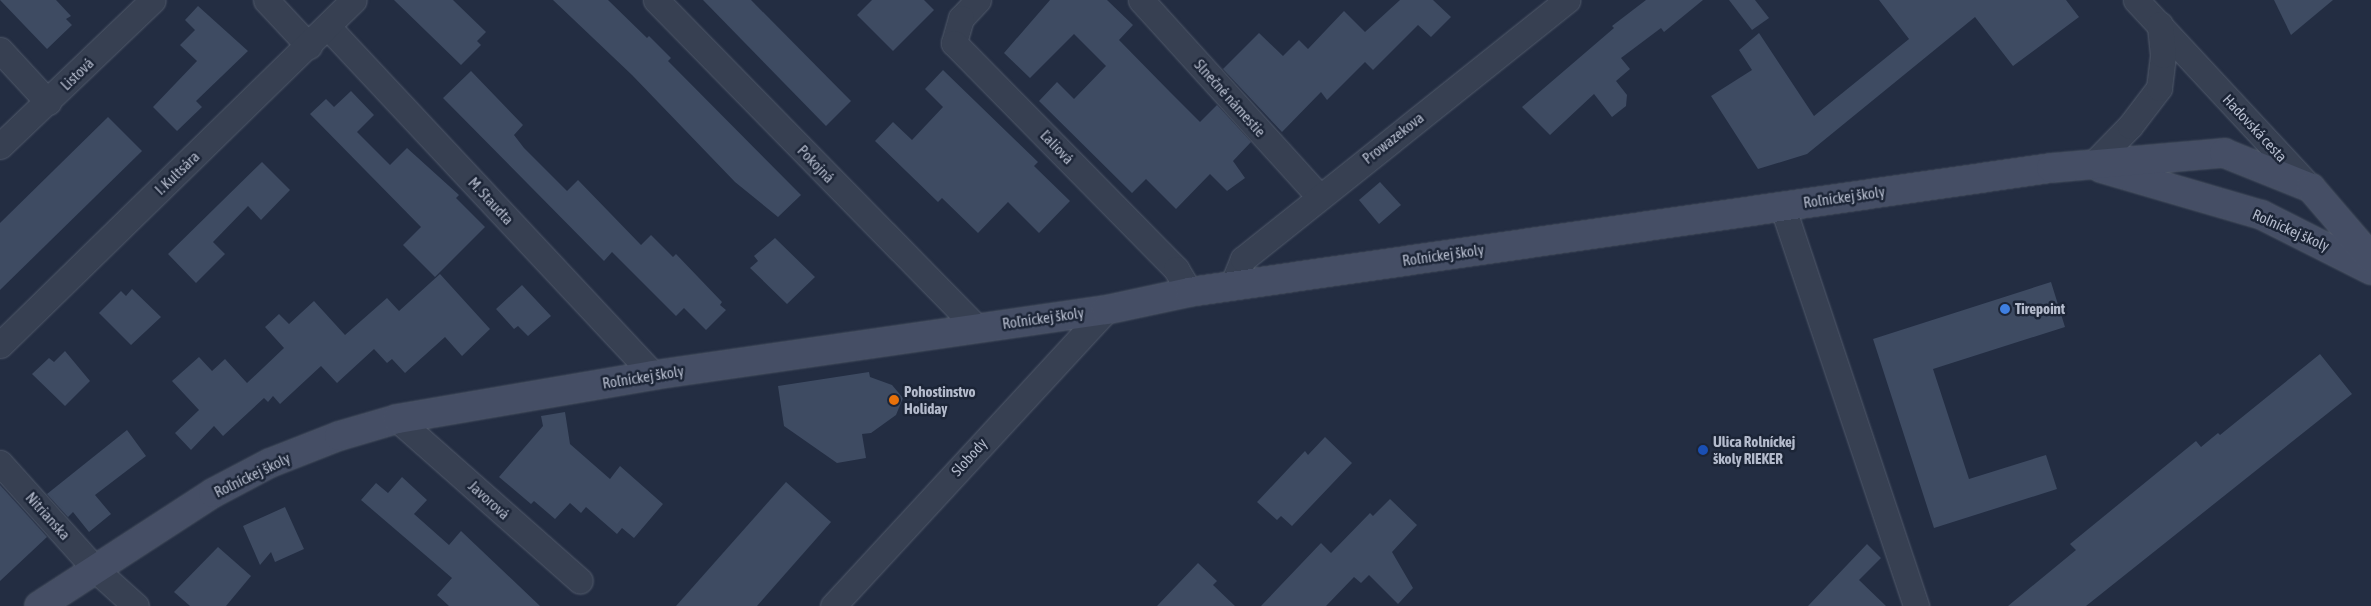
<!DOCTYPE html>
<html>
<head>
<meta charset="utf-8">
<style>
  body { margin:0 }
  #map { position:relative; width:2371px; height:606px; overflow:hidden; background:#232d42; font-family:"Asap Condensed",sans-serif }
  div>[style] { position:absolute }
  .building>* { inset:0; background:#3e4b62 }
  .roads { filter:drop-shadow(0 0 1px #525b6c) drop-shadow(0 0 1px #525b6c) }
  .minor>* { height:25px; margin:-12.5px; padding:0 12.5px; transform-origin:12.5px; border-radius:12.5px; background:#374052 }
  .secondary>* { height:28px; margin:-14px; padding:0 14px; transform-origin:14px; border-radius:14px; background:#454e65 }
  .dots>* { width:14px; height:14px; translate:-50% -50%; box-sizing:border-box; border:2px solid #1c2537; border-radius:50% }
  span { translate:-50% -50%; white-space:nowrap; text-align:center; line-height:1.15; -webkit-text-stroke:5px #1c2537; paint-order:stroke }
  .street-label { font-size:15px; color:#b4bbcc }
  .poi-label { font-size:15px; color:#b4bbcc; font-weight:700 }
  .left { translate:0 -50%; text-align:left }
</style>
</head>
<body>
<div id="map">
  <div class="building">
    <div style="clip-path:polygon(0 0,56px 0,71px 16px,66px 19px,72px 25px,47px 49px)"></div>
    <div style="clip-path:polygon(394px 0,453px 0,486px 32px,477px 41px,481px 45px,461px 65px)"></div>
    <div style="clip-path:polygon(553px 0,608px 0,647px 38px,649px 36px,671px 58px,668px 61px,801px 195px,778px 217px,735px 182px,632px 75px)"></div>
    <div style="clip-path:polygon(703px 0,751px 0,851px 101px,826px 126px)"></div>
    <div style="clip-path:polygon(872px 0,924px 0,934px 10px,893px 51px,857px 15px)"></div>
    <div style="clip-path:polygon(1050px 0,1107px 0,1133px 25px,1119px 40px,1170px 92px,1200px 122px,1217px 105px,1251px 142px,1233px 161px,1245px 178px,1227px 191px,1210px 174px,1176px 209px,1146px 179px,1132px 193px,1039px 101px,1057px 82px,1074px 99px,1106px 66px,1074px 34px,1030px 78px,1004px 53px)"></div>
    <div style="clip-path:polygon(1400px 0,1433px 0,1451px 17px,1431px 37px,1418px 25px,1373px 70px,1365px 62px,1327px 100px,1321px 92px,1282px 132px,1223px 69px,1259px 33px,1283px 56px,1299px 40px,1308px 49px,1344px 11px,1365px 32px)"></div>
    <div style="clip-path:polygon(1646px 0,1703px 0,1664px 32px,1661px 28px,1621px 58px,1630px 69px,1616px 81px,1627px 95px,1626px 106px,1612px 117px,1594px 94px,1550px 135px,1522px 107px,1614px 28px,1612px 26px)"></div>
    <div style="clip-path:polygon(1729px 0,1755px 0,1769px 18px,1752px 30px)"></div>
    <div style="clip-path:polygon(1879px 0,2066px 0,2079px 17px,2013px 66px,1975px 17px,1807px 154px,1758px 169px,1711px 96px,1752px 70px,1739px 50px,1759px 33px,1814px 116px,1909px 39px)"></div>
    <div style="clip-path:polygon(2274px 0,2333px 0,2291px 35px)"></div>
    <div style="clip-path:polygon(198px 6px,248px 51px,196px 101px,202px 107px,177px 131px,153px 107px,197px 61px,180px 45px,195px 30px,185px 20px)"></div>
    <div style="clip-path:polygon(943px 70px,1038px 162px,1034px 166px,1070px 201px,1039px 233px,1008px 202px,978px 233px,942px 198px,938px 202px,875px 141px,893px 122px,912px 140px,943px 107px,925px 89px)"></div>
    <div style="clip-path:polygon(471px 71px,523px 125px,514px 135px,524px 148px,567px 191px,578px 180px,641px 245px,651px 235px,673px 257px,676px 254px,722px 302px,720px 305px,726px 310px,706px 330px,684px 308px,676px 316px,612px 252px,604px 261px,443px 98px)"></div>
    <div style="clip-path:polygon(351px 91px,374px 115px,357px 132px,390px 165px,407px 148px,459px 195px,456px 198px,485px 227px,435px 277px,403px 245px,421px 227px,310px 114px,326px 99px,334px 107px)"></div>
    <div style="clip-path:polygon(108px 117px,142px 151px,0 290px,0 223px)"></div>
    <div style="clip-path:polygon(262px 162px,290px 190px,261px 220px,248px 206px,213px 242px,225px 254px,196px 283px,168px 254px)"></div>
    <div style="clip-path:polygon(1380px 182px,1401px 205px,1379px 224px,1359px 200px)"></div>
    <div style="clip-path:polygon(775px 238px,815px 277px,787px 304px,750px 268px,758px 261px,754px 256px)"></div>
    <div style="clip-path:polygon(440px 274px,490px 329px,462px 356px,445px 337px,405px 373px,392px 359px,387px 363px,374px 349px,337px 383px,321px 366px,280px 404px,273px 396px,268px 402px,264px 398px,223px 436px,214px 426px,191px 450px,175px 433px,199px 410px,172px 381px,199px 357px,212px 371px,225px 359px,247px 383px,284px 348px,265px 327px,279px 314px,289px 324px,314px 301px,345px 335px,387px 298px,399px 311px)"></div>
    <div style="clip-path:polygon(2051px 282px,2065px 327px,1933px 369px,1969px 479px,2046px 455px,2057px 489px,1934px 528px,1873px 339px)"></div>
    <div style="clip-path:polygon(522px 285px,551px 316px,528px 336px,518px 326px,514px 329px,496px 309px)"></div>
    <div style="clip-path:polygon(132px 289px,161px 317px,131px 345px,99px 313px,121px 291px,126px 296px)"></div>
    <div style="clip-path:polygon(65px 351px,90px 381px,65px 406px,32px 374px,49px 358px,54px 362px)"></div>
    <div style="clip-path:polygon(2320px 354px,2352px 394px,2086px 606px,2008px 606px,2076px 550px,2070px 544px,2196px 441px,2201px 447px,2218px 433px,2220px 435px)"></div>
    <div style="clip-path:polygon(869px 372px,870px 377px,892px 385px,903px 398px,896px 415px,871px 433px,862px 434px,866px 458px,837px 463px,784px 426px,778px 386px)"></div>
    <div style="clip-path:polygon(565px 412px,570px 444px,610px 479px,620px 466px,663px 504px,634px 538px,622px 528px,617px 534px,586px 507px,581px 513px,570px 503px,555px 519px,534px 501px,531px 504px,499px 477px,543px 426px,541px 416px)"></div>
    <div style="clip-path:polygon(127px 430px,146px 456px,95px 495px,111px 514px,89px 532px,73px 512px,68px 517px,47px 494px)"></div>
    <div style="clip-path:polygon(1325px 437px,1352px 463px,1292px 526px,1281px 516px,1277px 520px,1257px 502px,1305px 451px,1308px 455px)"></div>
    <div style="clip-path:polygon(402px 477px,427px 500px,414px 514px,449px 545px,461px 531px,540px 606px,449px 606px,437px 595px,452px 578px,361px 500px,376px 483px,388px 493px)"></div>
    <div style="clip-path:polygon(786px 482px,831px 522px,757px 606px,676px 606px)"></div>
    <div style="clip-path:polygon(0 485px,47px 537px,0 581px)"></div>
    <div style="clip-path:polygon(1390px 499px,1417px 525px,1392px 552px,1413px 588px,1398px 604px,1369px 575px,1361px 583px,1354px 577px,1326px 606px,1261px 606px,1321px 543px,1331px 553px,1370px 513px,1373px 516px)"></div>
    <div style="clip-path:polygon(285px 507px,304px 549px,275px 562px,271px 552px,260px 565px,243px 526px)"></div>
    <div style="clip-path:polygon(1867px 544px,1881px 558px,1859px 580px,1886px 606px,1808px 606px)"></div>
    <div style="clip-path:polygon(218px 547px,251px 576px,226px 606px,190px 606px,174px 592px)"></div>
    <div style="clip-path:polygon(1198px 563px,1217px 581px,1213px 585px,1235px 606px,1157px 606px)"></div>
  </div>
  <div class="roads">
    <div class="minor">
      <div style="left:266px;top:0;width:63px;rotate:46.9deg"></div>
      <div style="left:656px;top:0;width:458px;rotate:45.6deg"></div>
      <div style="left:978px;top:0;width:25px;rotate:133deg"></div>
      <div style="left:961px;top:18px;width:26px;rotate:106deg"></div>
      <div style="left:954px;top:43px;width:317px;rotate:45.5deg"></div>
      <div style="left:1176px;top:269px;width:27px;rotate:59deg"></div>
      <div style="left:1141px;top:0;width:265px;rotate:47.8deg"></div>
      <div style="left:2136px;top:0;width:257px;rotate:47.1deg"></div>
      <div style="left:328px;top:27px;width:477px;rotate:46.9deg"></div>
      <div style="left:0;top:50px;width:71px;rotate:47.3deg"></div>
      <div style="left:0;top:146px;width:211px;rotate:-43.7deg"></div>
      <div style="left:2092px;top:165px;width:54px;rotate:-45.7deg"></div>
      <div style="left:2130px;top:126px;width:48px;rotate:-52.7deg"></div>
      <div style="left:2159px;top:88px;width:33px;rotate:-83deg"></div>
      <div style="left:2163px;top:55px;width:31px;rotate:-96deg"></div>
      <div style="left:1782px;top:205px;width:423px;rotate:71.5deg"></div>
      <div style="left:1232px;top:286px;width:29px;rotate:-68deg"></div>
      <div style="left:1243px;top:259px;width:415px;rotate:-38.6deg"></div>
      <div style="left:0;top:345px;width:494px;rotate:-44.3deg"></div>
      <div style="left:397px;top:419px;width:244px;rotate:41.5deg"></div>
      <div style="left:0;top:463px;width:142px;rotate:48.1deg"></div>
      <div style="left:95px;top:569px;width:55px;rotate:42.1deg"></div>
      <div style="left:833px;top:606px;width:403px;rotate:-47.3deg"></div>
    </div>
    <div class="secondary">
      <div style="left:2101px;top:168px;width:168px;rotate:16.3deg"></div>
      <div style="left:2262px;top:215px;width:122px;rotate:26.8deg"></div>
      <div style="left:39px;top:606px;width:207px;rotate:-33deg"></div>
      <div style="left:213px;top:493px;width:64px;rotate:-27.8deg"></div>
      <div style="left:270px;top:463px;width:74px;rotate:-21.4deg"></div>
      <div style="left:339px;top:436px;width:60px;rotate:-16.3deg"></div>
      <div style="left:397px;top:419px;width:261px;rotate:-9.7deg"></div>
      <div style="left:654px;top:375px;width:457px;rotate:-8.2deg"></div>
      <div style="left:1106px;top:310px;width:86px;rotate:-12.1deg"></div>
      <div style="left:1190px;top:292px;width:870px;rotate:-8.2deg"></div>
      <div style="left:2051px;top:168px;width:174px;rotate:-5deg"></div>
      <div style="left:2224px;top:153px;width:94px;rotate:21.9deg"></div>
      <div style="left:2311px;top:188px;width:92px;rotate:49.4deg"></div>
    </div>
  </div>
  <div class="dots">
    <div style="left:2005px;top:309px;background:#3f7fe0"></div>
    <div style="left:894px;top:400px;background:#e8710a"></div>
    <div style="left:1703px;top:450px;background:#1a4fb4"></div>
  </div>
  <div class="street-label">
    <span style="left:77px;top:74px;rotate:-44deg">Listová</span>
    <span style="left:1230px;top:98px;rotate:48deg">Slnečné námestie</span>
    <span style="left:2255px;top:128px;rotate:47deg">Hadovská cesta</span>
    <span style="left:1393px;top:138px;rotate:-38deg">Prowazekova</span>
    <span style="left:1057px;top:147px;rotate:46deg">Ľaliová</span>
    <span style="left:816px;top:164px;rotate:46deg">Pokojná</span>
    <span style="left:177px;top:173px;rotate:-44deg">I. Kultsára</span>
    <span style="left:1844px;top:197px;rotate:-8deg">Roľníckej školy</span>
    <span style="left:491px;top:201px;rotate:47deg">M. Staudta</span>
    <span style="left:2291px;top:230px;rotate:24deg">Roľníckej školy</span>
    <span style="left:1443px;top:255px;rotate:-8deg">Roľníckej školy</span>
    <span style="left:1043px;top:318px;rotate:-8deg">Roľníckej školy</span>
    <span style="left:643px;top:377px;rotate:-9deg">Roľníckej školy</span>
    <span style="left:969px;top:457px;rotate:-48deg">Slobody</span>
    <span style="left:252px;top:475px;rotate:-26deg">Roľníckej školy</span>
    <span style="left:489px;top:500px;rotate:42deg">Javorová</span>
    <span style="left:48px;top:516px;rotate:48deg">Nitrianska</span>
  </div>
  <div class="poi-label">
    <span class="left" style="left:2015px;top:309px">Tirepoint</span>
    <span class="left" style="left:904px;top:400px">Pohostinstvo<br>Holiday</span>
    <span class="left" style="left:1713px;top:450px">Ulica Rolníckej<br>školy RIEKER</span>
  </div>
</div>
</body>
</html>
